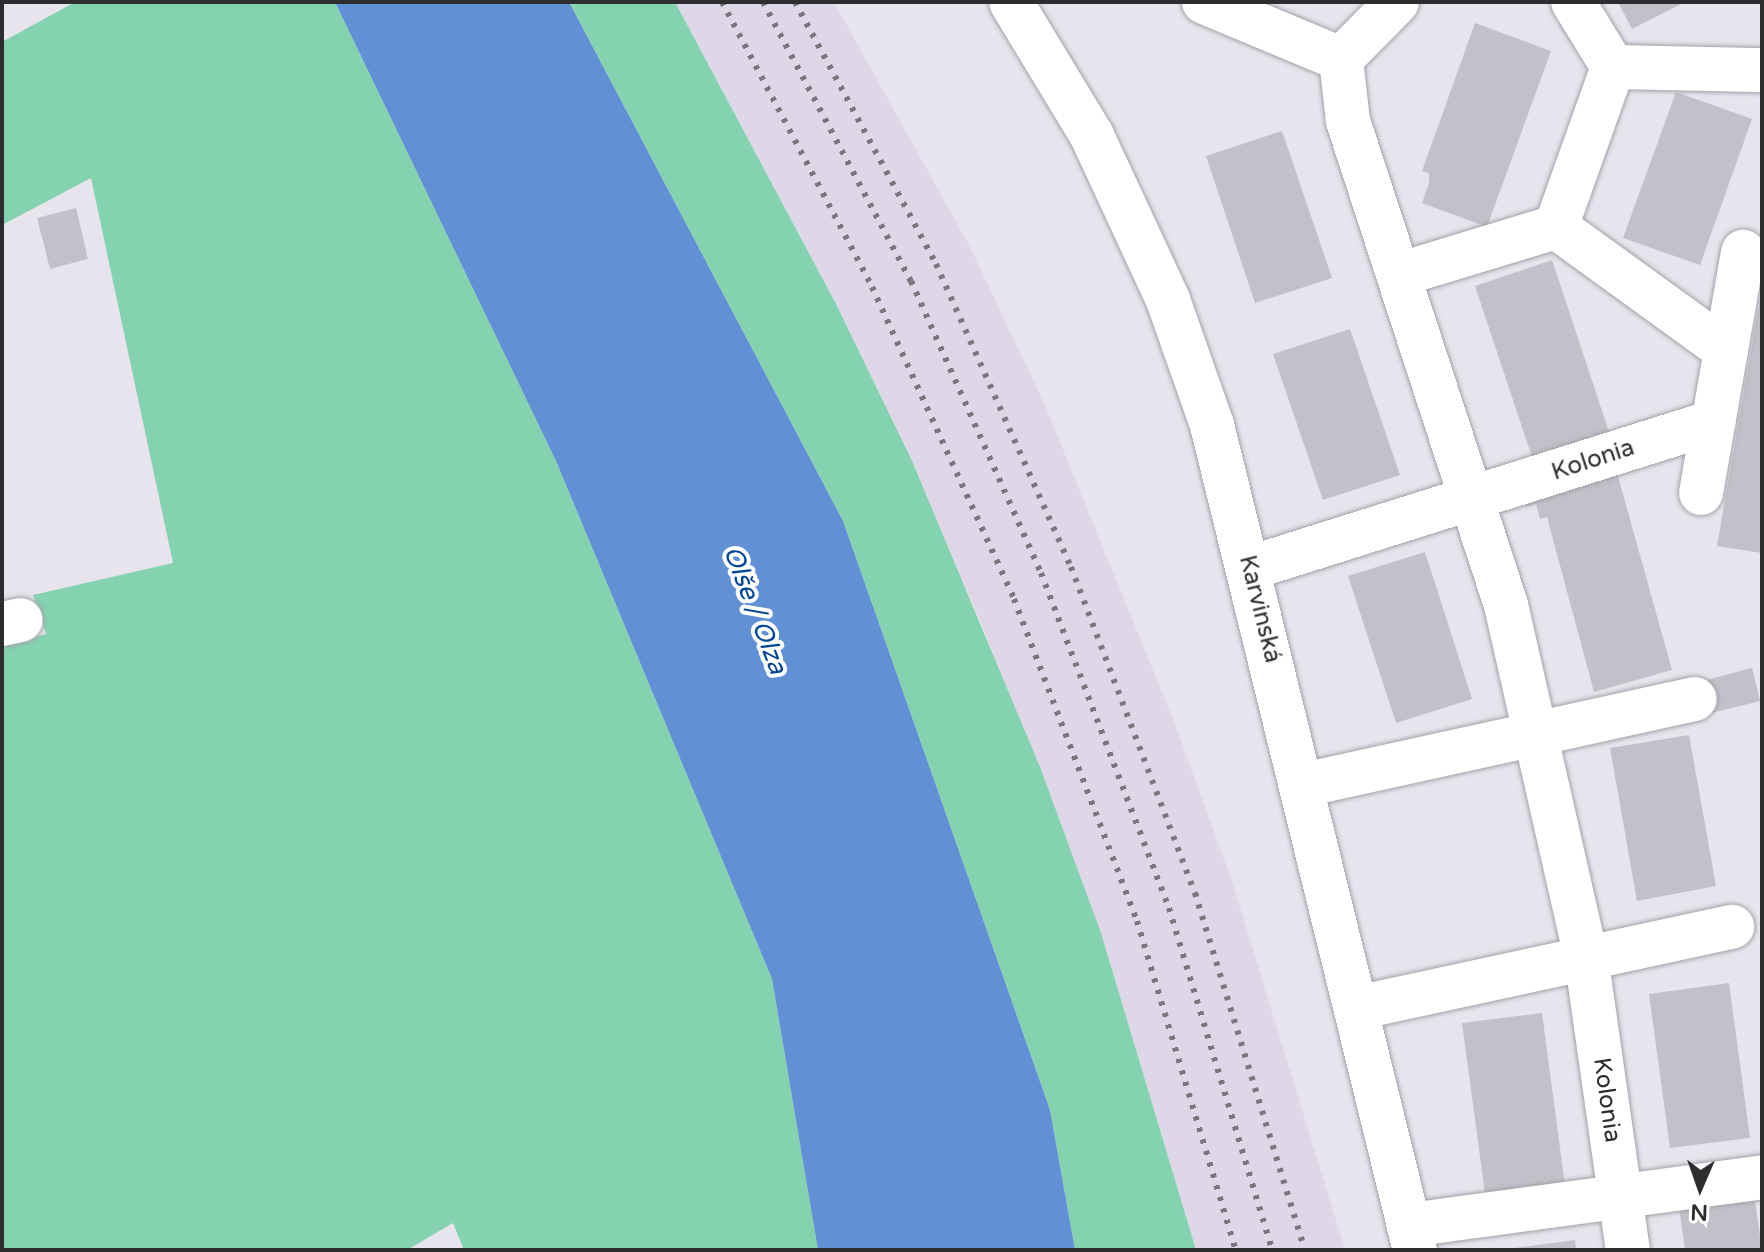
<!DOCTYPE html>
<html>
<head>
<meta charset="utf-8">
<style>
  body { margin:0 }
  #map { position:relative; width:1764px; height:1252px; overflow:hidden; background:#e8e4ed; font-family:"Varela Round",sans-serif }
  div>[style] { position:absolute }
  .built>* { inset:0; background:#ddd7e7 }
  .green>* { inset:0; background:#84d2af }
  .water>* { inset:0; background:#6190d5 }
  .building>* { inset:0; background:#c3c0c9 }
  .roads { filter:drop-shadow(0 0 2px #a4a1a9) drop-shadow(0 0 2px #a4a1a9) }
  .minor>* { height:44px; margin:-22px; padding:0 22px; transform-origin:22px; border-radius:22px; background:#fff }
  .secondary>* { height:44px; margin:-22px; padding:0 22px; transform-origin:22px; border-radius:22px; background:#fff }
  .rail>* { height:6px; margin-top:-3px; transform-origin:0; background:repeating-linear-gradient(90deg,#79767c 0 4px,transparent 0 12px) }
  span { translate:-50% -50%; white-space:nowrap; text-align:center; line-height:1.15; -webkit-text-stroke:8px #fff; paint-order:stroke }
  .street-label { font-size:24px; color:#2d2c2f }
  .water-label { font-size:26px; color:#034697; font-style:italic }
  .frame { position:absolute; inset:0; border:4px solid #2d2c2f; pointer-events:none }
  .north { position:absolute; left:1660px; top:1148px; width:80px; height:80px; -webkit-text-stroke:6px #fff; paint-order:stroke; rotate:182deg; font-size:22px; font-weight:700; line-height:32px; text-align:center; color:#2d2c2f }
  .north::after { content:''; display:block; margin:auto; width:28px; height:36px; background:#2d2c2f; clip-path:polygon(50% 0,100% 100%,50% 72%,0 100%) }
</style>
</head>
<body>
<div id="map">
  <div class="built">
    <div style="clip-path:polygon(675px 2px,834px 2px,970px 247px,1044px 403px,1173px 719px,1232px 881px,1345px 1250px,1196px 1250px,1101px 933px,978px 615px,836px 304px)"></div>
  </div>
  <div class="green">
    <div style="clip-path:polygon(75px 2px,335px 2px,556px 461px,772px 979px,818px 1250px,464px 1250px,453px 1223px,407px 1250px,2px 1250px,2px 646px,46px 634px,33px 595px,173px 563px,91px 178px,2px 225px,2px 42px)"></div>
    <div style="clip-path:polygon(569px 2px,675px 2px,836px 304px,912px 461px,1040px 767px,1101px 933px,1196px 1250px,1075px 1250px,1050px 1110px,843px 521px)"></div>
  </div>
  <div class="water">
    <div style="clip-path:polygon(335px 2px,569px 2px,843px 521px,1050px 1110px,1075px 1250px,818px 1250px,772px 979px,556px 461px)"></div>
  </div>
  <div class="building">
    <div style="clip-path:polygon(1618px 2px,1685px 2px,1632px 29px)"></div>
    <div style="clip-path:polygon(1475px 23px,1551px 51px,1487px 227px,1422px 203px,1429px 183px,1429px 173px,1422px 171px)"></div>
    <div style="clip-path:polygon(1676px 92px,1752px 119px,1700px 265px,1623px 238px)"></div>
    <div style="clip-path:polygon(1282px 131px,1332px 278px,1255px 303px,1206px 156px)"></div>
    <div style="clip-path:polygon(76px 208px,88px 259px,50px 269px,37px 218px)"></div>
    <div style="clip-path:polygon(1552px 260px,1611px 438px,1534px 463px,1475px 286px)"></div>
    <div style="clip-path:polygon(1762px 287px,1762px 553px,1717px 546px)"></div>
    <div style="clip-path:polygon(1350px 329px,1400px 475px,1323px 500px,1273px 354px)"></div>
    <div style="clip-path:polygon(1616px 469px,1672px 670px,1594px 692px,1547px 517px,1540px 519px,1536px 504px,1527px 507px,1524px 497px)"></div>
    <div style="clip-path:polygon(1425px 552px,1472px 699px,1396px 723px,1348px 576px)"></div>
    <div style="clip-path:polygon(1752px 668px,1760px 701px,1711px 713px,1703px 681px)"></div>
    <div style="clip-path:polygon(1689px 735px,1716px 886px,1637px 901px,1610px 748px)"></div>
    <div style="clip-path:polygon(1729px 983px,1750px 1138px,1670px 1148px,1649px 994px)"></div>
    <div style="clip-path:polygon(1542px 1013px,1566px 1193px,1486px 1201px,1462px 1023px)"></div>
    <div style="clip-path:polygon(1719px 1195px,1721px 1205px,1755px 1201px,1762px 1250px,1685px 1250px,1678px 1200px)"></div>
    <div style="clip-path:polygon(1575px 1240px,1576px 1250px,1515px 1250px,1515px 1248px)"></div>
  </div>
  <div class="roads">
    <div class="minor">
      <div style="left:1204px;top:2px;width:148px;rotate:22.6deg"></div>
      <div style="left:1397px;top:2px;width:80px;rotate:134.5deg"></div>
      <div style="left:1341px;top:59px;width:62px;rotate:83.6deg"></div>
      <div style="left:1348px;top:121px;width:509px;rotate:71.92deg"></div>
      <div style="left:1506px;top:605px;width:360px;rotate:77.2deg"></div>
      <div style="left:1586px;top:956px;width:297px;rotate:81.9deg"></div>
      <div style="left:1613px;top:67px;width:149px;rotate:1.2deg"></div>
      <div style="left:1556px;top:227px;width:210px;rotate:35.9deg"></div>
      <div style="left:1401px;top:274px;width:162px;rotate:-16.9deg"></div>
      <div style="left:1556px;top:227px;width:170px;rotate:-70.4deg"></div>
      <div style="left:1613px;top:67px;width:76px;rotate:-121.6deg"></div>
      <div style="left:1701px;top:493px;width:245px;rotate:-80.1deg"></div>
      <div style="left:1250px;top:568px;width:486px;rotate:-17.5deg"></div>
      <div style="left:2px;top:624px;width:19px;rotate:-12deg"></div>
      <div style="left:1303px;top:785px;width:401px;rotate:-12.4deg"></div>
      <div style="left:1356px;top:1008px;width:385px;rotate:-12.2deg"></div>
      <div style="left:1409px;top:1225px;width:356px;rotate:-7.7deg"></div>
    </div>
    <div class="secondary">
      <div style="left:1011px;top:2px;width:157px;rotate:58.8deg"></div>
      <div style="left:1092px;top:136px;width:181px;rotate:65.1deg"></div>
      <div style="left:1168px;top:300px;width:133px;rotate:70.6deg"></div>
      <div style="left:1212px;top:425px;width:850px;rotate:76.18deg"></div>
    </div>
  </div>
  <div class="rail">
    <div style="left:722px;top:2px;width:322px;rotate:62.2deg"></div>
    <div style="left:872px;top:287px;width:343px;rotate:65.5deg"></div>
    <div style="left:1014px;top:599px;width:345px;rotate:69.1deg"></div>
    <div style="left:1137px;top:921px;width:344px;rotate:73.3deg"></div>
    <div style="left:763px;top:2px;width:316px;rotate:62.1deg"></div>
    <div style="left:911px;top:281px;width:320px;rotate:66deg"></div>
    <div style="left:1041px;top:573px;width:359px;rotate:69.1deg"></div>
    <div style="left:1169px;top:908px;width:357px;rotate:73.2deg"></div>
    <div style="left:795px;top:2px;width:298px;rotate:61.7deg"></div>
    <div style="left:936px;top:264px;width:332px;rotate:66deg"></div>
    <div style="left:1071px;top:567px;width:349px;rotate:69.2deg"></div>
    <div style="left:1195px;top:893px;width:374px;rotate:72.9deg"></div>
  </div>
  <div class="street-label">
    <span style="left:1593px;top:460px;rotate:-18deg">Kolonia</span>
    <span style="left:1260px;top:609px;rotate:76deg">Karvinská</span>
    <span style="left:1607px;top:1100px;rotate:82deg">Kolonia</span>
  </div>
  <div class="water-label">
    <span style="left:755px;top:610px;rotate:69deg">Olše / Olza</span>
  </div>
  <div class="frame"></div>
  <div class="north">N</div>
</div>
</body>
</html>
